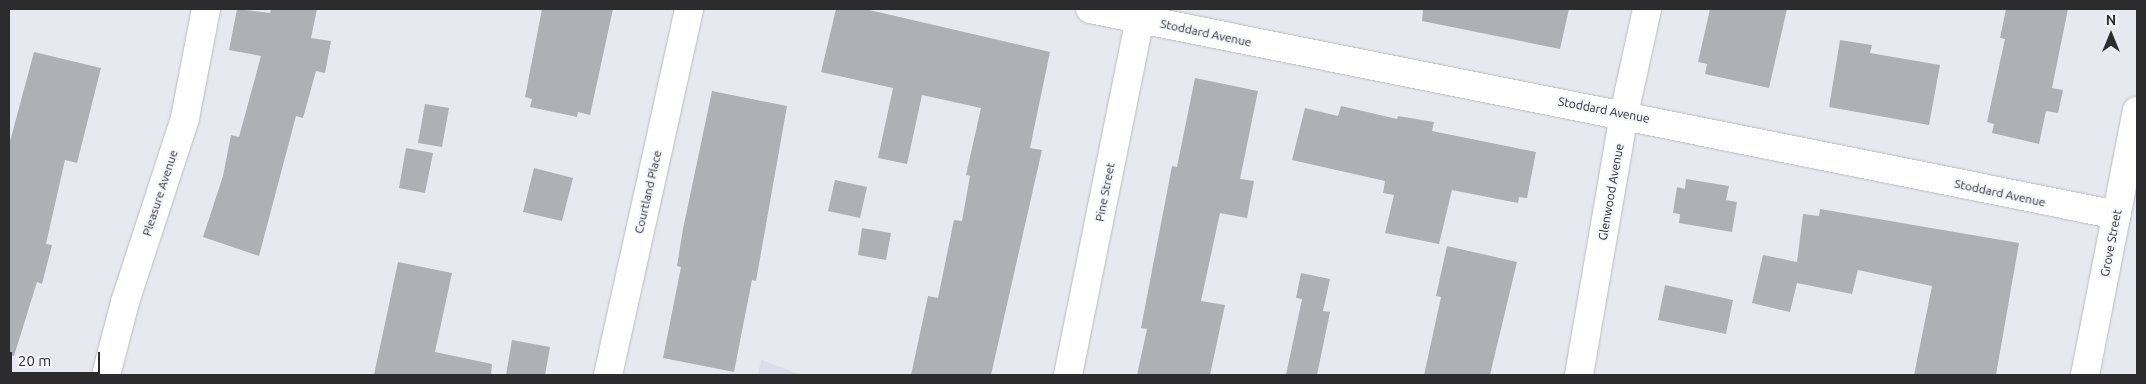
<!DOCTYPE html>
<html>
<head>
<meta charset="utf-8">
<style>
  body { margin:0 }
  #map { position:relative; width:2146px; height:384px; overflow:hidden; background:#e8e9f0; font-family:Ubuntu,sans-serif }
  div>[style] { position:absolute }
  .built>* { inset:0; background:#dcddeb }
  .building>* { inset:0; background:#afb0b6 }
  .roads { filter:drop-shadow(0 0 1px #bbbcc2) drop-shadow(0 0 1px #bbbcc2) }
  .street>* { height:28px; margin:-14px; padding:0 14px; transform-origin:14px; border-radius:14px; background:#fff }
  span { translate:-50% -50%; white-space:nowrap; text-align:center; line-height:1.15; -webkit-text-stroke:4px #f5f6fd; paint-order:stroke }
  .street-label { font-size:12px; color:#2c2c2f }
  .frame { position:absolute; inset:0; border:10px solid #2c2c2f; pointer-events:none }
  .north { position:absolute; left:2086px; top:10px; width:50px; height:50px; -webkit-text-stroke:4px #f5f6fd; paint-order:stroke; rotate:0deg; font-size:14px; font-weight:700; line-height:20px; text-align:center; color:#2c2c2f }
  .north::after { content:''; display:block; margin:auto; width:18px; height:22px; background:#2c2c2f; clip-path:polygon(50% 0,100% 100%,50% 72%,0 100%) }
  .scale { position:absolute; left:10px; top:352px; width:90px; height:22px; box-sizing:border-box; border:2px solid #2c2c2f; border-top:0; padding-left:6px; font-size:15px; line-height:18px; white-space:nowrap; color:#2c2c2f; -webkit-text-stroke:4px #f5f6fd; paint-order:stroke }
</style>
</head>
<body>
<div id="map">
  <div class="built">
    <div style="clip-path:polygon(761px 360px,802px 375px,758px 375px)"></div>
  </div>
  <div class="building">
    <div style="clip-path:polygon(237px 9px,270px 13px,271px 9px,317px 9px,311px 38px,331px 41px,325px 73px,316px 71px,303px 118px,296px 116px,259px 256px,203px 237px,223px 176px,231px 135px,239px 137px,261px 56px,229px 50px)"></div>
    <div style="clip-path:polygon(542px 9px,613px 9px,590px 115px,578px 112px,577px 117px,530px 107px,532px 99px,525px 97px)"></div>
    <div style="clip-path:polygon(836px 9px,865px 9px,1050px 52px,1030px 148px,1042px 150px,991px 375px,911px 375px,928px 296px,938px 298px,954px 220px,962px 221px,970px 176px,966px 175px,981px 108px,922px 95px,907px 164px,878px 158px,893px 88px,821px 72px)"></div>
    <div style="clip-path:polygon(1423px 9px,1569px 9px,1560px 49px,1422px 21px)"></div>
    <div style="clip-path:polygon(1710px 9px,1787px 9px,1769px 88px,1705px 74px,1707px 64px,1698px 62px)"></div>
    <div style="clip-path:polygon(2006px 9px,2068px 9px,2052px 88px,2063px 90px,2058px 113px,2046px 111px,2039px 144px,1992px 133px,1994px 124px,1987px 122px,2005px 39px,2000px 38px)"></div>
    <div style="clip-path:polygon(1840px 40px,1872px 45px,1870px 53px,1940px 65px,1929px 125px,1829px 107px)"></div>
    <div style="clip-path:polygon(34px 52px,101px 68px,77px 163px,65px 160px,46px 244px,52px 245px,42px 284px,37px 282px,14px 356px,9px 355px,9px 145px)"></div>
    <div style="clip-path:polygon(1195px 78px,1258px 91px,1240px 179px,1254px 181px,1247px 218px,1220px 213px,1201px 301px,1225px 305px,1210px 375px,1137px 375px,1147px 329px,1141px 328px,1172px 166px,1177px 167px)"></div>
    <div style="clip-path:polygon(712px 91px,787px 106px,756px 281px,752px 280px,734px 372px,663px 358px,681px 267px,677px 266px,683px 229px)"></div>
    <div style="clip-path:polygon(425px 104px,449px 108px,442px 147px,418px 143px)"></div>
    <div style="clip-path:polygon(1341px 106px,1397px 119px,1398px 116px,1434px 122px,1432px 131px,1536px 152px,1527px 198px,1519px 197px,1518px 203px,1452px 190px,1439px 244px,1385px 233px,1394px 195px,1383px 193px,1385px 181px,1292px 160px,1305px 108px,1338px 116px)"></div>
    <div style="clip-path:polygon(406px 148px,433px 153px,425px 193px,399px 188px)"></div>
    <div style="clip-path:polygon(534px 168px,573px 178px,562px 221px,523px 212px)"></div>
    <div style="clip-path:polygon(1686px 179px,1729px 186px,1726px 200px,1737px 202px,1732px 232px,1679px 223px,1680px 214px,1673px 213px,1677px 187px,1685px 189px)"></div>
    <div style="clip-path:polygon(835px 180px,867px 187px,860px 218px,828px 211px)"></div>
    <div style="clip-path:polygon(1820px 209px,2019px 243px,1996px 375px,1914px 375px,1932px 286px,1858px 270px,1852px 294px,1797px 283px,1790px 312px,1752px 303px,1763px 255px,1797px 262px,1803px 214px,1819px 216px)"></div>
    <div style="clip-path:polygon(862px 228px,891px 233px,886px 260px,858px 255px)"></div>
    <div style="clip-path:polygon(1447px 246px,1517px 262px,1490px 375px,1424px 375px,1441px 297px,1436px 296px)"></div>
    <div style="clip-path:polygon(398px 262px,452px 273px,435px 352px,492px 364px,491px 375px,374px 375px)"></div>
    <div style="clip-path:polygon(1301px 273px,1330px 279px,1323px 311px,1330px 312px,1317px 375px,1286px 375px,1302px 299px,1296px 298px)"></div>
    <div style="clip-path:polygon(1665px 285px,1733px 300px,1726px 334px,1658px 320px)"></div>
    <div style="clip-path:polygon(512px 340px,550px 347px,545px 375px,506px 375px)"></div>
  </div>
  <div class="roads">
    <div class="street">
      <div style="left:1090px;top:9px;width:1047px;rotate:11.34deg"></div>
      <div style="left:106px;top:375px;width:75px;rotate:-75.4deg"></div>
      <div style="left:125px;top:302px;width:194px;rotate:-71.9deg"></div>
      <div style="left:185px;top:118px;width:111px;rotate:-79.1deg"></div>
      <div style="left:608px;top:375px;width:375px;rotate:-77.5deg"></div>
      <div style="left:1068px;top:375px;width:373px;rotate:-78.6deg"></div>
      <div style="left:1579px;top:375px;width:265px;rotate:-80.2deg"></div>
      <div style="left:1624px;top:114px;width:107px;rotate:-77.6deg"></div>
      <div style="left:2085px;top:375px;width:269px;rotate:-78.9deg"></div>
    </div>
  </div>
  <div class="street-label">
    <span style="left:1206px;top:33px;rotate:12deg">Stoddard Avenue</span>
    <span style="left:1604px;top:110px;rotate:11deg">Stoddard Avenue</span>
    <span style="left:648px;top:192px;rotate:-77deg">Courtland Place</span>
    <span style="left:1105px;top:192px;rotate:-79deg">Pine Street</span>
    <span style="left:1611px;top:192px;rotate:-80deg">Glenwood Avenue</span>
    <span style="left:160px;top:193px;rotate:-72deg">Pleasure Avenue</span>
    <span style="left:2000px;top:193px;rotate:12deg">Stoddard Avenue</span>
    <span style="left:2111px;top:243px;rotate:-79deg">Grove Street</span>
  </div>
  <div class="frame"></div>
  <div class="north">N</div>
  <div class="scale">20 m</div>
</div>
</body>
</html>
